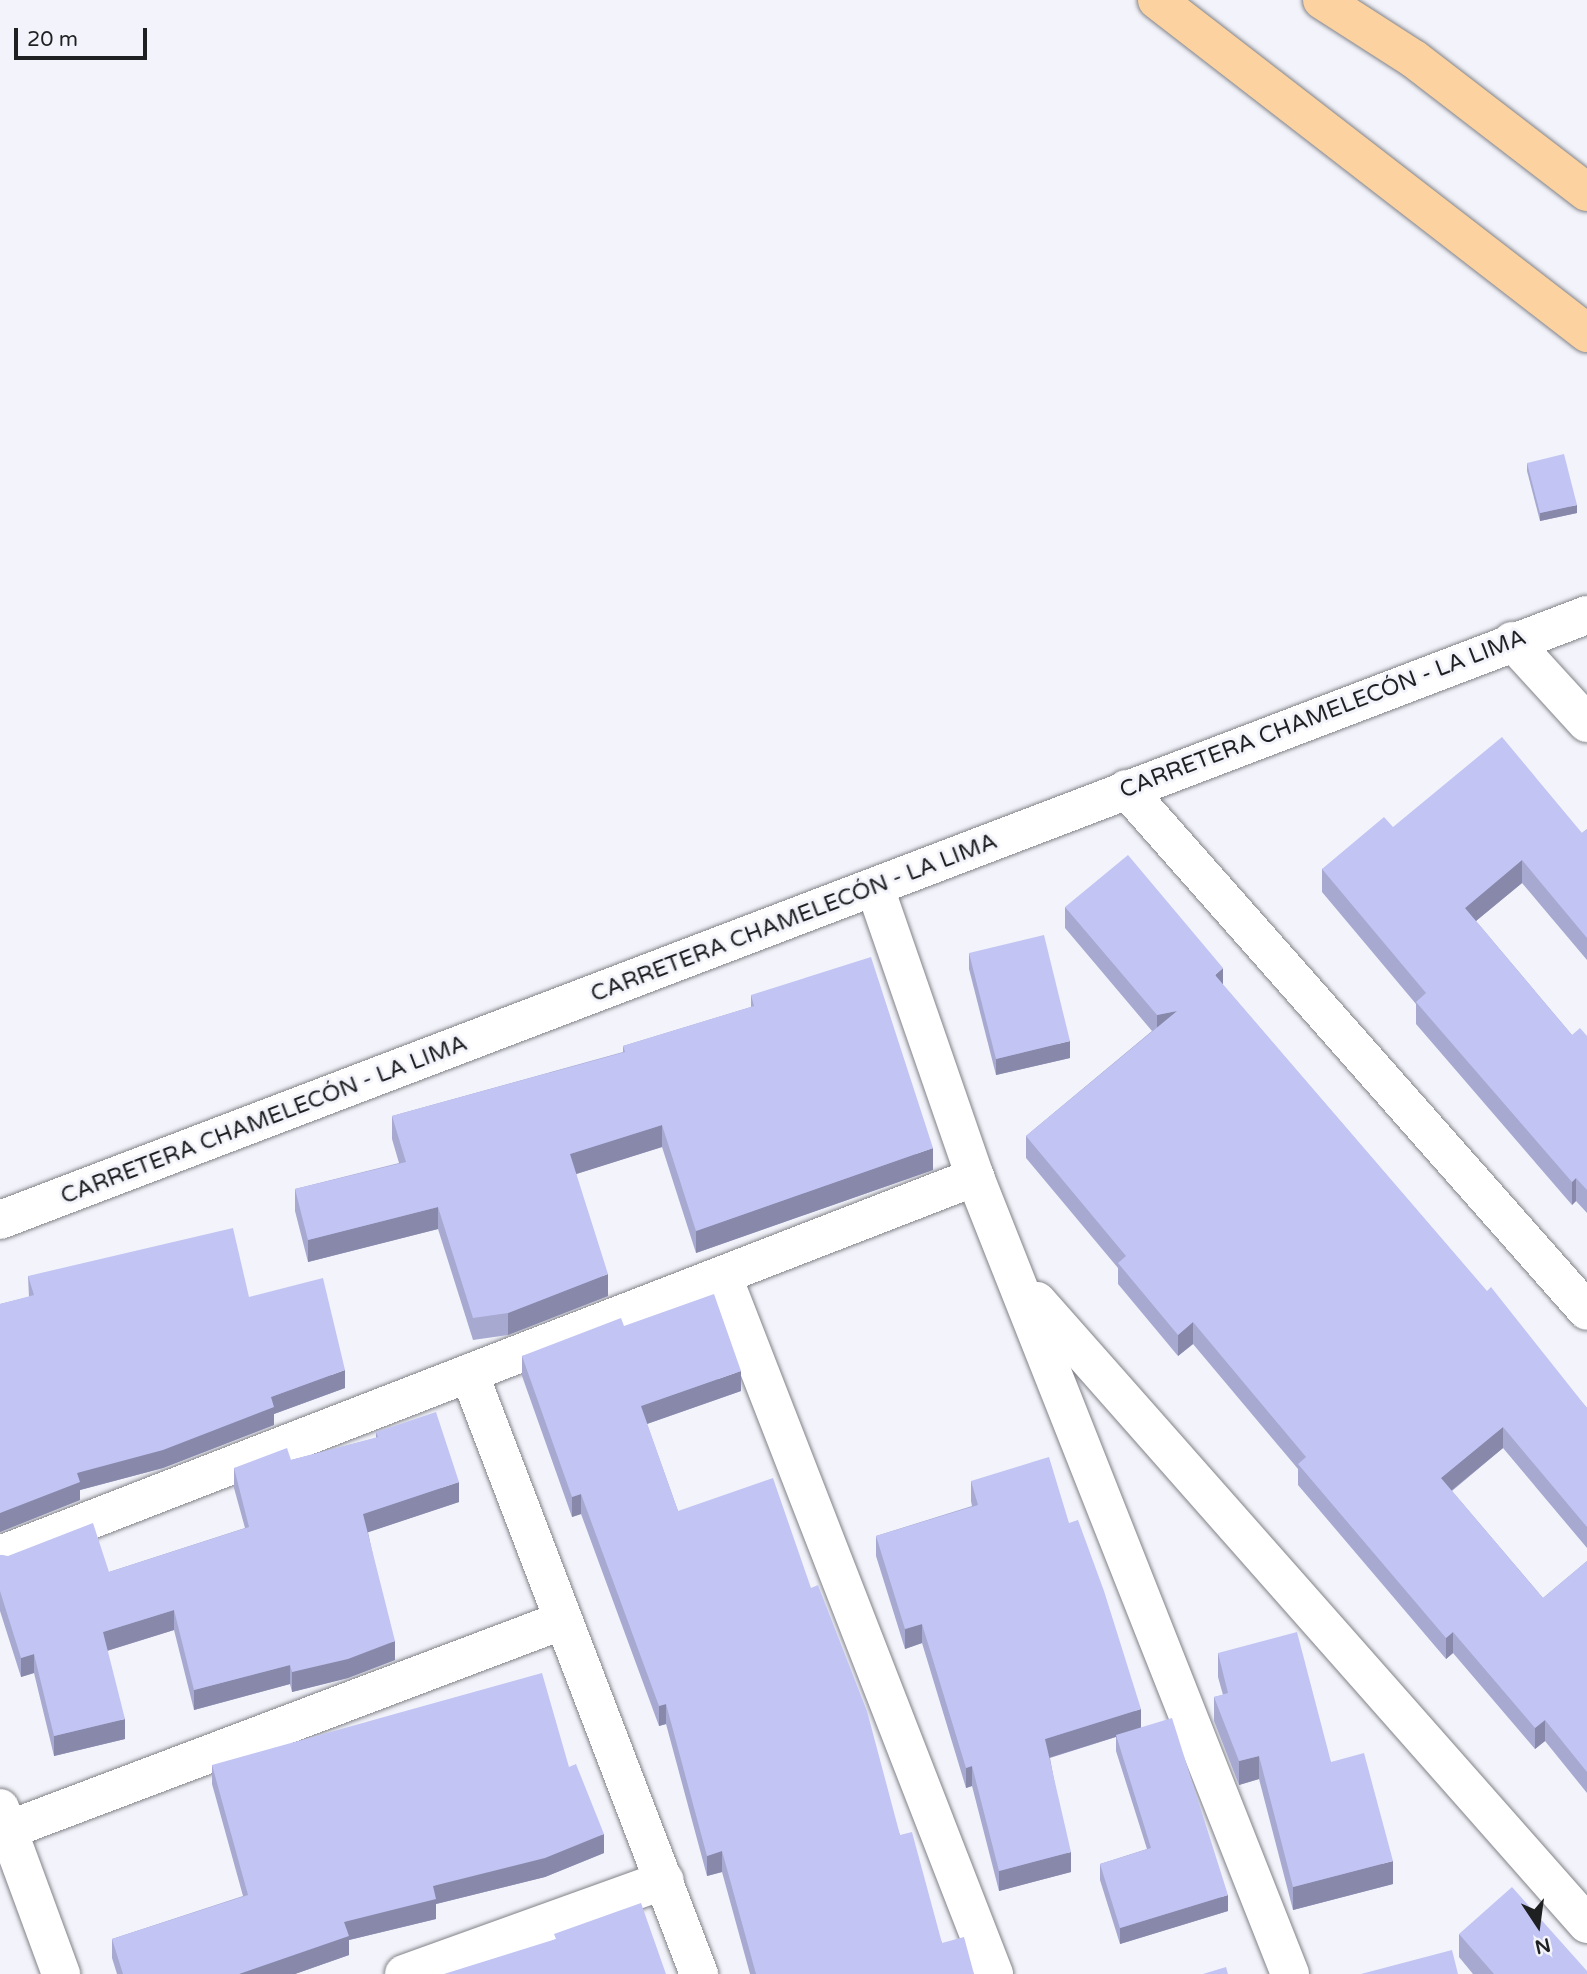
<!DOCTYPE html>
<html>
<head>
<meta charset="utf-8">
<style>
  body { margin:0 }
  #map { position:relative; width:1587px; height:1974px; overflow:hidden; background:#f3f4fb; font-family:"Varela Round",sans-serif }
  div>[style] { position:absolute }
  .roads { filter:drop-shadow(0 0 2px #818288) drop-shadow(0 0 2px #818288) }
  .minor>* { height:38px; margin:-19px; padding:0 19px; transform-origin:19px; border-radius:19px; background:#fff }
  .major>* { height:38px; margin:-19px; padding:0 19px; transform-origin:19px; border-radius:19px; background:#fcd3a0 }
  .wall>* { inset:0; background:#a7a9d1 }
  .shaded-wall>* { inset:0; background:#8889aa }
  .building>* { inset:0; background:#c2c4f3 }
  span { translate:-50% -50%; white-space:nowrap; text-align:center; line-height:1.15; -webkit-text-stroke:6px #f3f4fb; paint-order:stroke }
  .street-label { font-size:23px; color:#1f2022 }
  .north { position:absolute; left:1503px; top:1890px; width:70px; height:70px; -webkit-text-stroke:5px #f3f4fb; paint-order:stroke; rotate:167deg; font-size:19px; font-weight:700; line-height:28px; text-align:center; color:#1f2022 }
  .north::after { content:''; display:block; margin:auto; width:24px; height:32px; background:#1f2022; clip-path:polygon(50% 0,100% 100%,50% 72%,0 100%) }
  .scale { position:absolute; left:14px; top:28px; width:133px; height:32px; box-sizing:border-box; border:4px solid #1f2022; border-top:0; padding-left:9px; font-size:21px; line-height:24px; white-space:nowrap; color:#1f2022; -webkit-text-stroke:5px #f3f4fb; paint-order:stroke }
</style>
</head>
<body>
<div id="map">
  <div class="roads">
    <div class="minor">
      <div style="left:1512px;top:641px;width:111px;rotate:47.6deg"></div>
      <div style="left:1126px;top:789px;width:696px;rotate:48.55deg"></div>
      <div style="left:875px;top:888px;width:306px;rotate:70.9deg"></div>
      <div style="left:975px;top:1177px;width:857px;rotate:68.43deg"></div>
      <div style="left:0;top:1220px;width:1698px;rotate:-20.87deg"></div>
      <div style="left:723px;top:1277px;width:748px;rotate:68.75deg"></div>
      <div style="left:1037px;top:1301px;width:831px;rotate:48.56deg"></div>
      <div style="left:469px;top:1373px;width:644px;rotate:69.06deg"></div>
      <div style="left:0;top:1555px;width:1046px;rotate:-21.19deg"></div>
      <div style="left:0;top:1808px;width:177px;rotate:69.8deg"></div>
      <div style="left:0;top:1833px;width:600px;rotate:-20.7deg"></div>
      <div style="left:404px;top:1974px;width:277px;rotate:-19.8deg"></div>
    </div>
    <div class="major">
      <div style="left:1157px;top:0;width:544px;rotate:37.75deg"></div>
      <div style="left:1322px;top:0;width:109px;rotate:32.7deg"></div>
      <div style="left:1414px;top:59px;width:218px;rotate:37.6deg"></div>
    </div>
  </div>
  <div class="wall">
    <div style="clip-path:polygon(1527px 463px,1577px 513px,1540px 521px,1527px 471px)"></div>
    <div style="clip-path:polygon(1393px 827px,1582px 833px,1587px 829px,1587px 960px,1522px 883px,1476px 921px,1572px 1035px,1587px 1036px,1587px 1213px,1576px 1201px,1572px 1205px,1416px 1024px,1416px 1004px,1322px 892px,1322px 869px)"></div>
    <div style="clip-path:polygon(1065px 907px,1223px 985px,1587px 1408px,1587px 1548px,1503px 1448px,1452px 1491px,1543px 1598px,1587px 1561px,1587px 1793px,1545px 1741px,1535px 1749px,1453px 1653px,1446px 1659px,1298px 1485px,1298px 1469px,1193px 1344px,1178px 1356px,1118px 1284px,1118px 1268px,1026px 1158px,1026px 1136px,1152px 1031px,1065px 928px)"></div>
    <div style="clip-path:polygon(969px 953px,1070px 1058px,996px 1075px,969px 969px)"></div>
    <div style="clip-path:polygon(751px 995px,933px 1170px,696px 1253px,662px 1147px,576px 1174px,608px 1296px,508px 1335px,473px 1340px,438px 1229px,308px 1262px,295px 1211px,295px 1189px,399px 1163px,392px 1139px,392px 1116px,623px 1052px,623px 1046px,751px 1007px)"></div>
    <div style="clip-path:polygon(28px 1276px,249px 1297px,345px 1388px,274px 1414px,274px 1425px,163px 1468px,80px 1490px,80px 1500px,0 1532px,0 1304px,29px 1297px)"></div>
    <div style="clip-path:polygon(624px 1326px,741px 1391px,647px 1424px,678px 1511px,811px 1588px,900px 1835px,942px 1943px,974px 1974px,750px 1974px,722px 1872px,707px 1876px,666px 1724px,659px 1726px,581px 1514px,572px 1517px,522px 1376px,522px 1356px)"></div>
    <div style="clip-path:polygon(376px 1432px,459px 1502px,368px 1532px,395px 1660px,348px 1678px,292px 1692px,290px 1684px,194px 1710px,174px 1630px,107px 1651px,125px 1739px,54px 1756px,34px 1673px,21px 1677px,0 1611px,0 1555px,109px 1572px,245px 1528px,234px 1488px,234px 1468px,291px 1460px,376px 1438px)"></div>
    <div style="clip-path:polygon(971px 1481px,1069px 1523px,1141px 1727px,1228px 1911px,1120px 1944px,1100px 1880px,1100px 1864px,1147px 1849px,1116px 1751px,1116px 1737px,1050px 1758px,1071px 1872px,999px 1891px,972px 1786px,966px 1788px,922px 1643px,905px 1649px,876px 1556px,876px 1536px,972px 1506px,971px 1501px)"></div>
    <div style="clip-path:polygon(1218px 1653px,1331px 1762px,1393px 1884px,1293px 1910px,1259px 1779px,1239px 1785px,1214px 1721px,1214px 1697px,1223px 1695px,1218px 1677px)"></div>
    <div style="clip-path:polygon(212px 1765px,569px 1767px,604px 1853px,545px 1877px,436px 1904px,436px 1919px,349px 1940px,349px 1955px,295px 1974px,117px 1974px,112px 1958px,112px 1939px,243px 1896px,212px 1784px)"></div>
    <div style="clip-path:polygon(1459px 1934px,1587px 1974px,1473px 1974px,1459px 1957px)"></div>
  </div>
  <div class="shaded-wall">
    <div style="clip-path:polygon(1577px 505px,1577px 513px,1540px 521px,1540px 513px)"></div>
    <div style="clip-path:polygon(1522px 860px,1522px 883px,1465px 930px,1465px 908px)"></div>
    <div style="clip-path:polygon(1223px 968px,1223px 989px,1215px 975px)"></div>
    <div style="clip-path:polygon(1177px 1011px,1157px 1037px,1157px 1015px)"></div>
    <div style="clip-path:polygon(1070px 1041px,1070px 1058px,996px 1075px,996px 1059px)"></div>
    <div style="clip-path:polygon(662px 1125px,662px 1147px,570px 1176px,570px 1154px)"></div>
    <div style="clip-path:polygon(933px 1148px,933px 1170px,696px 1253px,696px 1231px)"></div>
    <div style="clip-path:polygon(1576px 1178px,1576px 1201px,1572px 1205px,1572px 1182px)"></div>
    <div style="clip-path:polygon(438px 1207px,438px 1229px,308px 1262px,308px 1240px)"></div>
    <div style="clip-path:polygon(608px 1274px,608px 1296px,508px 1335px,508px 1313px)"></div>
    <div style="clip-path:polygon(1193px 1322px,1193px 1344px,1178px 1356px,1178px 1335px)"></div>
    <div style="clip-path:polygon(345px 1370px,345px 1388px,274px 1414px,274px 1425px,163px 1468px,80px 1490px,80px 1500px,0 1532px,0 1513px,77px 1473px,271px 1397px)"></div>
    <div style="clip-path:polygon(741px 1371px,741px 1391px,641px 1426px,641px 1406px)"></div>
    <div style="clip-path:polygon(1503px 1427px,1503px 1448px,1441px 1499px,1441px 1478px)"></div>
    <div style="clip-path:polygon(459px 1482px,459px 1502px,363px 1534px,363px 1514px)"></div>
    <div style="clip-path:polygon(581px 1494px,581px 1514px,572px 1517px,572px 1497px)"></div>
    <div style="clip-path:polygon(174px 1610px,174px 1630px,103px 1652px,103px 1632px)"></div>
    <div style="clip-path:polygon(922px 1624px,922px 1643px,905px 1649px,905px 1629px)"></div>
    <div style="clip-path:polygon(1453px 1632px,1453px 1653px,1446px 1659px,1446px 1638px)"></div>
    <div style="clip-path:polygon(395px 1641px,395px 1660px,348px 1678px,292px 1692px,292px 1672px)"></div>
    <div style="clip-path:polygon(34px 1654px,34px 1673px,21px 1677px,21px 1658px)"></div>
    <div style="clip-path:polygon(290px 1665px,290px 1684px,194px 1710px,194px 1690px)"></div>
    <div style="clip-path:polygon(666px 1704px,666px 1724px,659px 1726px,659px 1706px)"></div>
    <div style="clip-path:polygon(1141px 1709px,1141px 1729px,1045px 1759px,1045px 1739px)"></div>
    <div style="clip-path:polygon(125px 1719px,125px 1739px,54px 1756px,54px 1736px)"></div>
    <div style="clip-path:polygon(1545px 1720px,1545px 1741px,1535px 1749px,1535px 1728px)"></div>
    <div style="clip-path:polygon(1259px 1756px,1259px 1779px,1239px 1785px,1239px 1761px)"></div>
    <div style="clip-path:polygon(972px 1766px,972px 1786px,966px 1788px,966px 1768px)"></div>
    <div style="clip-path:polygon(604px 1834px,604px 1853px,545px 1877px,436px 1904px,436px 1919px,349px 1940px,349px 1955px,295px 1974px,239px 1974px,344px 1922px,433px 1886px)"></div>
    <div style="clip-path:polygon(722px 1851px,722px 1872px,707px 1876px,707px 1856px)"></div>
    <div style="clip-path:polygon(1071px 1852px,1071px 1872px,999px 1891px,999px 1871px)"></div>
    <div style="clip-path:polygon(1393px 1861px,1393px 1884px,1293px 1910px,1293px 1887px)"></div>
    <div style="clip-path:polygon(1228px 1895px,1228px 1911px,1120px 1944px,1120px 1928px)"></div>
  </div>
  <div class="building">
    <div style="clip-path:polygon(1564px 454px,1577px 505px,1540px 513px,1527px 463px)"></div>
    <div style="clip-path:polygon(1502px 737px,1582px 833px,1587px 829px,1587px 938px,1522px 860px,1465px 908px,1572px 1035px,1580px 1028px,1587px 1036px,1587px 1190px,1576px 1178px,1572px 1182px,1416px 1002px,1426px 993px,1322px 869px,1384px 817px,1393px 827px)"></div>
    <div style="clip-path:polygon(1128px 855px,1223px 968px,1215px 975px,1487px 1291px,1491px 1287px,1587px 1408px,1587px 1527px,1503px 1427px,1441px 1478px,1543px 1598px,1587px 1561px,1587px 1772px,1545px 1720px,1535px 1728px,1453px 1632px,1446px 1638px,1298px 1464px,1306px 1457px,1193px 1322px,1178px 1335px,1118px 1263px,1126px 1256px,1026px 1136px,1177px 1011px,1157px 1015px,1065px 907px)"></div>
    <div style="clip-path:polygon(1044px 935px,1070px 1041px,996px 1059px,969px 953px)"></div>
    <div style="clip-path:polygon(871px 957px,933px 1148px,696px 1231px,662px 1125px,570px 1154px,608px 1274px,508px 1313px,473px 1318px,438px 1207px,308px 1240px,295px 1189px,406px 1162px,392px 1116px,625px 1052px,623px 1046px,754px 1006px,751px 995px)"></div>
    <div style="clip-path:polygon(233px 1228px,249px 1297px,323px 1278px,345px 1370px,271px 1397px,274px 1407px,163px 1450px,77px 1473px,80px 1482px,0 1513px,0 1304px,34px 1295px,28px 1276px)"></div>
    <div style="clip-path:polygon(714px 1294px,741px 1371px,641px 1406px,678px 1511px,773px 1478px,811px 1588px,818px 1585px,867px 1711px,900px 1835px,912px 1832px,942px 1943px,964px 1937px,974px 1974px,756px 1974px,722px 1851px,707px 1856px,666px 1704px,659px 1706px,581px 1494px,572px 1497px,522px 1356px,621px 1318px,624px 1326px)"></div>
    <div style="clip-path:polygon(436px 1412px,459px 1482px,363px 1514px,395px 1641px,348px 1659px,292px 1672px,290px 1665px,194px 1690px,174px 1610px,103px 1632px,125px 1719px,54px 1736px,34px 1654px,21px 1658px,0 1591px,0 1555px,8px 1556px,93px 1523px,109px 1572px,249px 1527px,234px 1468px,287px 1448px,291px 1460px,378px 1437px,376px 1432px)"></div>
    <div style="clip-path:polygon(1049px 1457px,1069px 1523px,1078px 1520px,1104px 1591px,1141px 1709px,1045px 1739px,1071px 1852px,999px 1871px,972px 1766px,966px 1768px,922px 1624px,905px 1629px,876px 1536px,978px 1505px,971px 1481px)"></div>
    <div style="clip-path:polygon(1297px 1632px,1331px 1762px,1364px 1753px,1393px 1861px,1293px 1887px,1259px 1756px,1239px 1761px,1214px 1697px,1228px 1693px,1218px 1653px)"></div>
    <div style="clip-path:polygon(542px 1673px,569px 1767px,576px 1764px,604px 1834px,545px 1858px,433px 1886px,436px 1899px,344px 1922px,349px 1936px,239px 1974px,123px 1974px,112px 1939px,248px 1895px,212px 1765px)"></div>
    <div style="clip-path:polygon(1172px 1718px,1228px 1895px,1120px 1928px,1100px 1864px,1151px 1848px,1116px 1735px)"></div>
    <div style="clip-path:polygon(1512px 1887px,1587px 1971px,1587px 1974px,1494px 1974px,1459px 1934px)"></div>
    <div style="clip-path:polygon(641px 1903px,666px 1974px,444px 1974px,556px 1939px,554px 1934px)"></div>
    <div style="clip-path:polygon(1452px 1950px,1458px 1974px,1361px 1974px)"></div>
    <div style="clip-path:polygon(1226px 1967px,1228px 1974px,1203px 1974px)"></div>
  </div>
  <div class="street-label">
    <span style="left:1323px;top:714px;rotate:-21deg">CARRETERA CHAMELECÓN - LA LIMA</span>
    <span style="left:794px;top:918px;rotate:-21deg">CARRETERA CHAMELECÓN - LA LIMA</span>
    <span style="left:264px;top:1120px;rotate:-21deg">CARRETERA CHAMELECÓN - LA LIMA</span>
  </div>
  <div class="north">N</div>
  <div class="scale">20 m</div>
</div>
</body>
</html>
